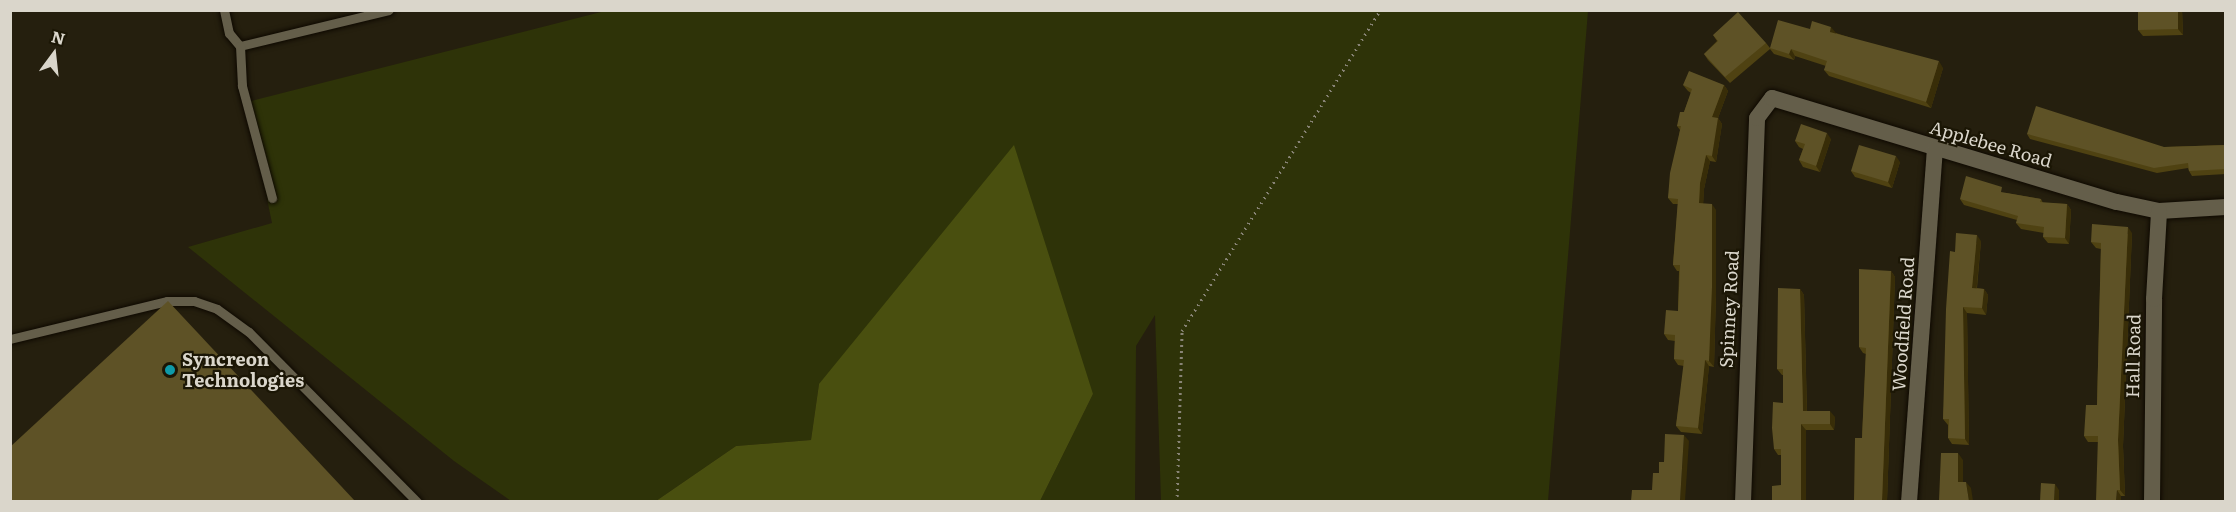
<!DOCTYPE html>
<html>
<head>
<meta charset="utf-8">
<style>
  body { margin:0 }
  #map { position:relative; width:2236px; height:512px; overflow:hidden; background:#251f0e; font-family:Literata,serif }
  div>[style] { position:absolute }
  .green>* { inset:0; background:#2e3308 }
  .forest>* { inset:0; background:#494f0f }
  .path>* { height:3px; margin-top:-1.5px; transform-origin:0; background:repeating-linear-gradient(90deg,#888476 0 1.5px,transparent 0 6px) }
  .roads { filter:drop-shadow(0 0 2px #0e0900) drop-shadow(0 0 2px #0e0900) }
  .service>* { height:9px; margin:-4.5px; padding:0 4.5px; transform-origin:4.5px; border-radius:4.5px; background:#645e4a }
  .minor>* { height:16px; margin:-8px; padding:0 8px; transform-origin:8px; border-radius:8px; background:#645e4a }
  .wall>* { inset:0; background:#4f4212 }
  .shaded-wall>* { inset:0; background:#382d08 }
  .building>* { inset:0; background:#5e5226 }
  .dots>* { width:16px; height:16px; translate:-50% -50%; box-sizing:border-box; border:3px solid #1b1605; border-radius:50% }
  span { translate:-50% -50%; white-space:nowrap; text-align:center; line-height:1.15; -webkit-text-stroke:4.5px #1b1605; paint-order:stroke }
  .street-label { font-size:18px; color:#dad6cb }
  .poi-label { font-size:18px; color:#dad6cb; font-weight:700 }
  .left { translate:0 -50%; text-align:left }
  .frame { position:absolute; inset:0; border:12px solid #dad6cb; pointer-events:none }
  .north { position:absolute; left:24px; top:24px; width:60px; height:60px; -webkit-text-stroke:4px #1b1605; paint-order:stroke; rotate:15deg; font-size:16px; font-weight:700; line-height:24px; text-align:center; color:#dad6cb }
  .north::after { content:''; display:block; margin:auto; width:21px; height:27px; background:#dad6cb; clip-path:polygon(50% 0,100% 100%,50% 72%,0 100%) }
</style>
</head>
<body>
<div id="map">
  <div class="green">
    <div style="clip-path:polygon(605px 11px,1588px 11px,1548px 501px,1161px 501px,1155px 315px,1136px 346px,1135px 501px,1040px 501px,1093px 394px,819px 384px,811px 440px,736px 446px,656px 501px,511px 501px,454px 461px,188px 247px,272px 223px,247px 102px)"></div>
  </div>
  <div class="forest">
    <div style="clip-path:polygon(1014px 145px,1093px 394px,1040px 501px,656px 501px,736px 446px,811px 440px,819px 384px)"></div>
  </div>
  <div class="path">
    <div style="left:1177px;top:502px;width:171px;rotate:-88.3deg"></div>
    <div style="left:1182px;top:331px;width:377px;rotate:-58.3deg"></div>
  </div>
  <div class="roads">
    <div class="service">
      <div style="left:224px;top:10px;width:24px;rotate:78deg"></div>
      <div style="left:229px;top:33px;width:17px;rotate:50deg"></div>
      <div style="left:240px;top:46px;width:153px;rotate:-13.6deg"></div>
      <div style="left:240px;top:46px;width:40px;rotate:87.1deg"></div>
      <div style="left:242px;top:86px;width:116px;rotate:75deg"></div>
      <div style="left:10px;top:339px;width:162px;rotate:-13.6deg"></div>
      <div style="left:167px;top:301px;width:27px"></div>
      <div style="left:194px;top:301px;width:24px;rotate:19deg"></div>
      <div style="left:217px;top:309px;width:39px;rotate:36deg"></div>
      <div style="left:249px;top:332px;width:239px;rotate:45.3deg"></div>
    </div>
    <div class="minor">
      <div style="left:1743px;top:502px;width:384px;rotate:-87.9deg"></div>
      <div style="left:1757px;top:118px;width:25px;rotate:-53deg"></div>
      <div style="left:1772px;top:98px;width:360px;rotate:16.8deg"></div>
      <div style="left:2117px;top:202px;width:43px;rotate:12.1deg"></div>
      <div style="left:2159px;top:211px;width:67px;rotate:-3.4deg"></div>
      <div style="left:1909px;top:502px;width:354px;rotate:-85.8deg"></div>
      <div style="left:2152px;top:502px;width:203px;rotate:-89.4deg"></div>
      <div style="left:2154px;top:299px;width:88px;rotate:-86.7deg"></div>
    </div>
  </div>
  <div class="wall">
    <div style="clip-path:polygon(2138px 10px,2182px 10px,2183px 35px,2143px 36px,2138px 30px)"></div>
    <div style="clip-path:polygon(1836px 33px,1943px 68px,1931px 108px,1829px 76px,1824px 70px,1826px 66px,1795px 56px,1794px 60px,1774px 54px,1770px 49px,1730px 83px,1708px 60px,1704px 54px,1717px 41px,1713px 35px,1766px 43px,1770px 48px)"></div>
    <div style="clip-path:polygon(1683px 85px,1724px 85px,1728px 91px,1718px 118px,1722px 124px,1716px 162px,1710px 161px,1704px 189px,1703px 204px,1716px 210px,1716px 293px,1714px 367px,1709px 366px,1702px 434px,1681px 432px,1676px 426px,1684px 366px,1678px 365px,1674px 359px,1675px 341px,1668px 340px,1664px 334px,1678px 311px,1679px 271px,1677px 271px,1673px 265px,1678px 204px,1673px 204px,1668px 198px,1680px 130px,1677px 126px,1684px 112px,1691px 93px,1688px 91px)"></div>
    <div style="clip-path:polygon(2027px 134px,2164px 147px,2226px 145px,2226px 174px,2192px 176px,2189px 171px,2188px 168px,2157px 173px,2030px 139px)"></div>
    <div style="clip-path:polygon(1831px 139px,1820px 172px,1803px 167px,1799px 160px,1803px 149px,1799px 147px,1795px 141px)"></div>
    <div style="clip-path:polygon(1900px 162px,1892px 188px,1855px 177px,1851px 171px)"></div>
    <div style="clip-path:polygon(2006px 193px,2041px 199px,2043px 203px,2067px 204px,2071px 210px,2069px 244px,2048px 243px,2043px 237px,2044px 233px,2021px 229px,2016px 223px,2017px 220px,1964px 205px,1960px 199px)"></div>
    <div style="clip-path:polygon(2132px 233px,2123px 446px,2125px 496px,2121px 496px,2121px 501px,2098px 442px,2088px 442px,2084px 436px,2097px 405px,2101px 249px,2096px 248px,2091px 242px)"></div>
    <div style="clip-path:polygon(1981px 241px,1977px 288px,1984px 289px,1988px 295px,1986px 315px,1967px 313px,1969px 445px,1952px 444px,1948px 438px,1948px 425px,1943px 419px,1955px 252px)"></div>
    <div style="clip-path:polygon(1891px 271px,1895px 277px,1887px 501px,1854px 501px,1862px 438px,1866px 354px,1863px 353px,1859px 347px)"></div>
    <div style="clip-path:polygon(1800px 289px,1804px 295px,1807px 411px,1835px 417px,1834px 430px,1806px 430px,1806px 501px,1772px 501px,1781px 485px,1781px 455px,1778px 455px,1774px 449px,1783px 403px,1783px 375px,1782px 375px,1777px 369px)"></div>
  </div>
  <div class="shaded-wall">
    <div style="clip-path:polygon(2178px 10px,2182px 10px,2183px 35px,2178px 29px)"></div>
    <div style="clip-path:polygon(1831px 27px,1836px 33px,1834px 38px,1830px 32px)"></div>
    <div style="clip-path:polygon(1791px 49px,1795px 56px,1794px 60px,1789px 54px)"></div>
    <div style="clip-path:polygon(1939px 61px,1943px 68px,1931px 108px,1926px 102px)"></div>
    <div style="clip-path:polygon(1724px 85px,1728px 91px,1718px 118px,1722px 124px,1716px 162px,1712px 156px,1712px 117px)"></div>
    <div style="clip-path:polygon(1827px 133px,1831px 139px,1820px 172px,1816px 166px)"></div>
    <div style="clip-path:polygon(1706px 155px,1710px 161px,1704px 189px,1703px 209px,1699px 203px,1700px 183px)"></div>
    <div style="clip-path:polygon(1896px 156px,1900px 162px,1892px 188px,1888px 182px)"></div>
    <div style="clip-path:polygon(1712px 204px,1716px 210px,1716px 293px,1714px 367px,1709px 361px)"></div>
    <div style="clip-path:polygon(2067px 204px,2071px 210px,2069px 244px,2065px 238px)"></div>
    <div style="clip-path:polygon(2128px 227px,2132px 233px,2123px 446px,2125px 496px,2120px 490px,2118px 440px)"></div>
    <div style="clip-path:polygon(1977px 235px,1981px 241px,1976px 294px,1972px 288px)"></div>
    <div style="clip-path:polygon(1891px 271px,1895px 277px,1887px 501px,1882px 501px)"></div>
    <div style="clip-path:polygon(1800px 289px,1804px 295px,1807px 417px,1803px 411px)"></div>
    <div style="clip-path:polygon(1984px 289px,1988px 295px,1986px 315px,1982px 308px)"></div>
    <div style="clip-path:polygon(1963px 307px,1967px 313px,1969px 445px,1965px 439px)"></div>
    <div style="clip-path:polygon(1705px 360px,1709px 366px,1702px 434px,1698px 428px)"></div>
    <div style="clip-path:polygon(1830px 411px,1835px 417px,1834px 430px,1830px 424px)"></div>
    <div style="clip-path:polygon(1801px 424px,1806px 430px,1806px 501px,1801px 501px)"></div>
    <div style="clip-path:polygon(1684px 435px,1689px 441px,1685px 501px,1680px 501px)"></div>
    <div style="clip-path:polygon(1958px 453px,1963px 460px,1963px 488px,1958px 482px)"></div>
    <div style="clip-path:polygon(1966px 482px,1971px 488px,1973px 501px,1969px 501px)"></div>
    <div style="clip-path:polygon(2055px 484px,2059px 490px,2059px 501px,2054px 501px)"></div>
    <div style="clip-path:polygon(2117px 490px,2121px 496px,2121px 501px,2116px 501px)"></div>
  </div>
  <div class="building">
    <div style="clip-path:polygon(2138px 10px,2178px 10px,2178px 29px,2138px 30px)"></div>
    <div style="clip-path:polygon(1738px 12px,1766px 43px,1725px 77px,1704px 54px,1718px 41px,1713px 35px)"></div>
    <div style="clip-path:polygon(1778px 20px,1810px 29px,1812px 21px,1831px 27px,1830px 32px,1939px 61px,1926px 102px,1824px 70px,1827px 61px,1791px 49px,1789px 54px,1770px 48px)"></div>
    <div style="clip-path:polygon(1689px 71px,1724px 85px,1712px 117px,1718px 118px,1712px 156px,1706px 155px,1700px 183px,1699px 203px,1712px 204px,1712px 287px,1709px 361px,1705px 360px,1698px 428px,1676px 426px,1684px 360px,1674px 359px,1675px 335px,1664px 334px,1666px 310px,1678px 311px,1680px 265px,1673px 265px,1678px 199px,1668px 198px,1670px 173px,1681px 126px,1677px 126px,1680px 112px,1684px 112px,1692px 89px,1683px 85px)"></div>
    <div style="clip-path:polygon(2036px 106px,2164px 147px,2226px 145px,2226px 169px,2189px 171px,2188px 163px,2154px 168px,2027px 134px)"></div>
    <div style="clip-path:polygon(1801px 124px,1827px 133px,1816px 166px,1799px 160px,1805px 144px,1795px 141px)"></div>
    <div style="clip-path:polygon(1859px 145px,1896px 156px,1888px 182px,1851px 171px)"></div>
    <div style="clip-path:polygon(1966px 176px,2002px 187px,2001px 192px,2041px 199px,2040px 202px,2067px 204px,2065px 238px,2043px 237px,2044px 227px,2016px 223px,2018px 216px,1960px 199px)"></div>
    <div style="clip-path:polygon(2092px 224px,2128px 227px,2118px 440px,2120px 490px,2117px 490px,2116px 501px,2096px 501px,2098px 436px,2084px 436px,2086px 405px,2097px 405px,2101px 243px,2091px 242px)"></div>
    <div style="clip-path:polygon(1956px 233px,1977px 235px,1972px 288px,1984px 289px,1982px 308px,1963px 307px,1965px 439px,1948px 438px,1949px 419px,1943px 419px,1946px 309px,1950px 251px,1955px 252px)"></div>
    <div style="clip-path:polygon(1859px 269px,1891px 271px,1882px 501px,1854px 501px,1855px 438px,1862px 438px,1866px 348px,1859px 347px)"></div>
    <div style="clip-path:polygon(1778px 288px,1800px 289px,1803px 411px,1830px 411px,1830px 424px,1801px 424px,1801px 501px,1772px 501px,1772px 486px,1781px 485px,1781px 449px,1774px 449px,1772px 428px,1773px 402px,1783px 403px,1783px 369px,1777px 369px)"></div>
    <div style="clip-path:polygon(168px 301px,355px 501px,10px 501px,10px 447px)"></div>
    <div style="clip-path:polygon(1665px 434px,1684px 435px,1680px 501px,1631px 501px,1632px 490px,1652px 490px,1653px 473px,1659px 473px,1659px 462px,1664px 462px)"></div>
    <div style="clip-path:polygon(1941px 453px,1958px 453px,1958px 482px,1966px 482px,1969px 501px,1939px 501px)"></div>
    <div style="clip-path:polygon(2041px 483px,2055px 484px,2054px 501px,2040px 501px)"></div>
  </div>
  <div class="dots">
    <div style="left:170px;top:370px;background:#0f9aa8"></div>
  </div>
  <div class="street-label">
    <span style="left:1991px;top:144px;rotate:16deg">Applebee Road</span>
    <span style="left:1729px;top:309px;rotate:-87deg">Spinney Road</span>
    <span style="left:1903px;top:324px;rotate:-86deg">Woodfield Road</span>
    <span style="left:2133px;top:356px;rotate:-89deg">Hall Road</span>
  </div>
  <div class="poi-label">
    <span class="left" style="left:182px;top:370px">Syncreon<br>Technologies</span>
  </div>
  <div class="frame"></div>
  <div class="north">N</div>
</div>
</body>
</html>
